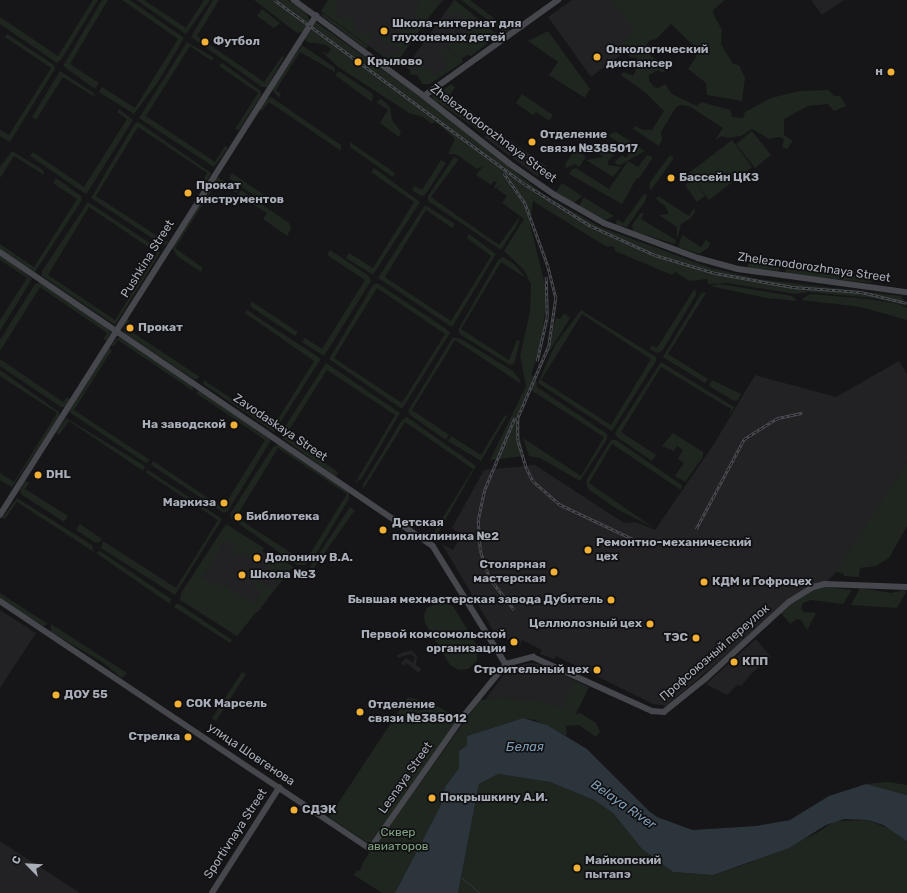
<!DOCTYPE html>
<html>
<head>
<meta charset="utf-8">
<style>
  body { margin:0 }
  #map { position:relative; width:907px; height:893px; overflow:hidden; background:#161618; font-family:Rubik,sans-serif }
  div>[style] { position:absolute }
  .built>* { inset:0; background:#222225 }
  .green>* { inset:0; background:#1e261f }
  .water>* { inset:0; background:#2c353c }
  .stream>* { height:1px; margin:-0.5px; padding:0 0.5px; transform-origin:0.5px; border-radius:0.5px; background:#2c353c }
  .secondary>* { height:5.5px; margin:-2.75px; padding:0 2.75px; transform-origin:2.75px; border-radius:2.75px; background:#45474d }
  .rail>* { height:2.5px; margin-top:-1.25px; transform-origin:0; background:repeating-linear-gradient(90deg,#111113 0 3px,#4a4c52 0 6px); box-sizing:border-box; border-block:1px solid #4a4c52 }
  .dots>* { width:11px; height:11px; translate:-50% -50%; box-sizing:border-box; border:2px solid #111113; border-radius:50% }
  span { translate:-50% -50%; white-space:nowrap; text-align:center; line-height:1.15; -webkit-text-stroke:3.5px #111113; paint-order:stroke }
  .poi-label { font-size:12px; color:#a8adb8; font-weight:700 }
  .left { translate:0 -50%; text-align:left }
  .right { translate:-100% -50%; text-align:right }
  .street-label { font-size:12px; color:#a8adb8 }
  .park-label { font-size:12px; color:#7fa381 }
  .water-label { font-size:13px; color:#7f9bb3; font-style:italic }
  .north { position:absolute; left:8px; top:845px; width:40px; height:40px; -webkit-text-stroke:3px #111113; paint-order:stroke; rotate:294deg; font-size:11px; font-weight:700; line-height:16px; text-align:center; color:#a8adb8 }
  .north::after { content:''; display:block; margin:auto; width:14px; height:18px; background:#a8adb8; clip-path:polygon(50% 0,100% 100%,50% 72%,0 100%) }
</style>
</head>
<body>
<div id="map">
  <div class="built">
    <div style="clip-path:polygon(334px 0,441px 0,395px 65px,325px 14px)"></div>
    <div style="clip-path:polygon(454px 0,497px 35px,428px 82px,406px 67px)"></div>
    <div style="clip-path:polygon(572px 0,619px 0,644px 38px,591px 77px,548px 17px)"></div>
    <div style="clip-path:polygon(811px 0,844px 0,822px 15px)"></div>
    <div style="clip-path:polygon(492px 127px,546px 166px,538px 177px,484px 137px)"></div>
    <div style="clip-path:polygon(899px 361px,907px 374px,907px 462px,840px 568px,825px 584px,789px 602px,666px 706px,653px 704px,556px 656px,554px 659px,540px 654px,542px 650px,522px 640px,520px 645px,515px 643px,494px 632px,442px 544px,453px 550px,462px 535px,452px 528px,484px 470px,535px 465px,624px 523px,636px 522px,655px 530px,714px 444px,755px 375px,836px 397px)"></div>
    <div style="clip-path:polygon(227px 528px,290px 569px,258px 612px,185px 596px)"></div>
    <div style="clip-path:polygon(0 610px,36px 633px,0 688px)"></div>
    <div style="clip-path:polygon(756px 639px,771px 657px,752px 673px,741px 686px,737px 685px,727px 695px,706px 684px)"></div>
    <div style="clip-path:polygon(411px 650px,417px 656px,416px 665px,421px 669px,419px 673px,406px 663px,404px 666px,401px 663px,406px 658px,413px 663px,415px 657px,410px 654px,398px 658px,397px 655px)"></div>
    <div style="clip-path:polygon(532px 663px,542px 665px,589px 687px,576px 714px,563px 708px,518px 700px,484px 701px,508px 669px,515px 666px)"></div>
    <div style="clip-path:polygon(0 841px,80px 893px,0 893px)"></div>
  </div>
  <div class="green">
    <div style="clip-path:polygon(93px 0,98px 0,61px 60px,57px 63px,0 24px,0 17px,58px 56px)"></div>
    <div style="clip-path:polygon(102px 0,108px 0,70px 64px,99px 83px,95px 89px,63px 66px)"></div>
    <div style="clip-path:polygon(122px 0,130px 0,184px 38px,158px 82px,134px 114px,99px 92px,102px 87px,135px 108px,178px 39px)"></div>
    <div style="clip-path:polygon(136px 0,144px 0,186px 28px,204px 0,210px 0,186px 34px)"></div>
    <div style="clip-path:polygon(213px 0,219px 0,197px 36px,264px 82px,282px 56px,284px 57px,267px 87px,262px 87px,191px 37px)"></div>
    <div style="clip-path:polygon(254px 0,288px 0,305px 12px,310px 20px,302px 32px,297px 33px)"></div>
    <div style="clip-path:polygon(328px 0,335px 0,338px 18px,353px 18px,356px 34px,373px 34px,368px 45px,321px 11px)"></div>
    <div style="clip-path:polygon(417px 0,443px 0,428px 18px,425px 26px,417px 20px,415px 13px,420px 6px)"></div>
    <div style="clip-path:polygon(455px 0,498px 35px,471px 56px,464px 54px,461px 58px,463px 62px,430px 84px,422px 84px,418px 76px,410px 74px,410px 67px,416px 70px,421px 64px,423px 72px,432px 69px,431px 76px,434px 76px,448px 65px,439px 51px,446px 48px,450px 53px,457px 56px,447px 45px,450px 42px,447px 40px,452px 34px,467px 36px,469px 27px,461px 26px,462px 16px,457px 12px,452px 16px,447px 11px)"></div>
    <div style="clip-path:polygon(461px 0,470px 0,511px 31px,504px 32px)"></div>
    <div style="clip-path:polygon(612px 0,725px 0,713px 10px,713px 13px,722px 30px,721px 44px,733px 64px,739px 65px,745px 78px,742px 101px,707px 95px,706px 83px,688px 69px,696px 57px,697px 49px,671px 24px,656px 39px,649px 41px,642px 53px,648px 53px,666px 69px,664px 73px,658px 70px,649px 75px,649px 81px,654px 87px,658px 88px,665px 84px,672px 94px,697px 106px,701px 102px,730px 110px,732px 117px,743px 118px,745px 112px,771px 98px,799px 91px,828px 90px,834px 96px,840px 96px,846px 106px,834px 111px,828px 104px,808px 106px,784px 119px,784px 135px,793px 141px,787px 149px,782px 147px,784px 139px,779px 137px,769px 139px,752px 129px,741px 136px,727px 138px,722px 136px,715px 140px,723px 128px,689px 106px,681px 105px,676px 107px,661px 132px,662px 140px,659px 146px,633px 129px,635px 126px,643px 130px,652px 130px,664px 111px,646px 93px,621px 75px,624px 72px,633px 76px,637px 67px,637px 58px,630px 57px,623px 43px,634px 31px)"></div>
    <div style="clip-path:polygon(262px 9px,280px 23px,274px 28px,257px 16px)"></div>
    <div style="clip-path:polygon(321px 12px,368px 46px,366px 49px,322px 16px)"></div>
    <div style="clip-path:polygon(316px 22px,430px 104px,543px 194px,600px 227px,711px 268px,758px 279px,901px 296px,907px 306px,873px 298px,808px 292px,796px 294px,727px 283px,708px 284px,707px 279px,690px 281px,675px 272px,672px 275px,615px 251px,614px 246px,608px 247px,602px 244px,533px 201px,530px 224px,547px 293px,541px 345px,531px 375px,536px 377px,537px 387px,607px 434px,607px 439px,580px 481px,540px 458px,529px 456px,523px 438px,581px 476px,604px 437px,531px 390px,521px 413px,518px 429px,524px 456px,490px 460px,526px 386px,520px 355px,530px 312px,531px 284px,524px 270px,504px 251px,524px 219px,502px 203px,507px 196px,497px 189px,500px 184px,496px 189px,494px 187px,497px 182px,494px 181px,491px 185px,476px 175px,483px 166px,477px 169px,456px 154px,448px 154px,455px 139px,443px 128px,435px 122px,432px 124px,423px 117px,409px 113px,337px 66px,321px 51px,327px 54px,331px 49px,326px 45px,307px 42px,305px 38px)"></div>
    <div style="clip-path:polygon(419px 24px,418px 28px,422px 26px,395px 65px,370px 46px,392px 57px,395px 53px,399px 54px,401px 49px,394px 47px,380px 37px,380px 32px,386px 31px,384px 35px,391px 41px,394px 37px,404px 34px,403px 31px,398px 32px,397px 27px)"></div>
    <div style="clip-path:polygon(548px 31px,590px 89px,585px 98px,549px 75px,558px 62px,528px 41px)"></div>
    <div style="clip-path:polygon(7px 34px,54px 65px,55px 69px,10px 142px,0 136px,0 130px,9px 135px,51px 68px,5px 37px)"></div>
    <div style="clip-path:polygon(187px 42px,214px 58px,212px 61px,190px 46px,146px 116px,215px 162px,225px 146px,228px 148px,214px 167px,139px 118px)"></div>
    <div style="clip-path:polygon(302px 45px,335px 68px,335px 72px,300px 52px,276px 90px,281px 94px,279px 98px,272px 90px)"></div>
    <div style="clip-path:polygon(222px 63px,261px 91px,261px 96px,239px 130px,235px 129px,258px 93px,219px 66px)"></div>
    <div style="clip-path:polygon(60px 71px,95px 94px,93px 96px,63px 77px,36px 120px,32px 117px)"></div>
    <div style="clip-path:polygon(339px 71px,373px 94px,372px 102px,335px 75px)"></div>
    <div style="clip-path:polygon(451px 84px,455px 87px,450px 95px,489px 125px,484px 134px,433px 99px,432px 94px,452px 107px,437px 95px)"></div>
    <div style="clip-path:polygon(522px 94px,553px 115px,549px 121px,536px 112px,533px 115px,516px 103px)"></div>
    <div style="clip-path:polygon(271px 97px,341px 145px,341px 151px,269px 102px,262px 111px,259px 109px,267px 98px)"></div>
    <div style="clip-path:polygon(381px 99px,390px 107px,392px 120px,401px 132px,399px 137px,380px 123px,388px 110px,376px 102px)"></div>
    <div style="clip-path:polygon(119px 109px,133px 120px,87px 193px,84px 193px,30px 156px,33px 152px,84px 187px,127px 119px,117px 112px)"></div>
    <div style="clip-path:polygon(138px 122px,211px 173px,202px 190px,198px 190px,207px 173px,138px 127px,96px 196px,165px 241px,169px 241px,166px 245px,161px 244px,91px 198px,135px 123px)"></div>
    <div style="clip-path:polygon(752px 131px,771px 155px,755px 168px,736px 144px)"></div>
    <div style="clip-path:polygon(616px 132px,645px 151px,620px 165px,614px 163px,622px 155px,626px 158px,631px 151px,608px 135px)"></div>
    <div style="clip-path:polygon(732px 140px,752px 167px,709px 200px,696px 183px,705px 196px,697px 202px,685px 185px,693px 179px,689px 173px)"></div>
    <div style="clip-path:polygon(350px 142px,395px 173px,393px 177px,350px 147px)"></div>
    <div style="clip-path:polygon(579px 144px,584px 148px,581px 153px,586px 157px,579px 167px,575px 164px,566px 168px,565px 164px)"></div>
    <div style="clip-path:polygon(597px 144px,605px 152px,614px 155px,608px 161px,608px 165px,621px 167px,613px 177px,586px 160px,603px 157px,594px 149px)"></div>
    <div style="clip-path:polygon(12px 151px,43px 170px,44px 175px,14px 156px,0 178px,0 167px)"></div>
    <div style="clip-path:polygon(647px 155px,653px 157px,640px 177px,636px 179px,622px 204px,569px 174px,572px 169px,576px 168px,609px 189px,628px 161px,638px 167px)"></div>
    <div style="clip-path:polygon(670px 155px,674px 158px,651px 190px,649px 188px,650px 182px)"></div>
    <div style="clip-path:polygon(454px 157px,459px 159px,431px 197px,499px 245px,520px 216px,517px 225px,501px 250px,428px 201px,428px 196px)"></div>
    <div style="clip-path:polygon(441px 160px,446px 163px,425px 195px,421px 196px,412px 190px,414px 186px,422px 190px)"></div>
    <div style="clip-path:polygon(374px 168px,420px 202px,373px 275px,346px 258px,349px 253px,373px 268px,414px 202px,371px 172px)"></div>
    <div style="clip-path:polygon(232px 173px,267px 197px,262px 201px,229px 178px)"></div>
    <div style="clip-path:polygon(217px 177px,239px 190px,237px 193px,218px 181px,175px 248px,203px 268px,201px 272px,177px 256px,172px 247px)"></div>
    <div style="clip-path:polygon(56px 178px,81px 196px,82px 200px,35px 272px,0 249px,0 244px,34px 267px,77px 199px,53px 183px)"></div>
    <div style="clip-path:polygon(562px 183px,582px 196px,574px 203px,556px 192px)"></div>
    <div style="clip-path:polygon(241px 190px,289px 223px,291px 229px,287px 236px,263px 219px,267px 213px,238px 195px)"></div>
    <div style="clip-path:polygon(644px 194px,647px 195px,645px 201px,627px 227px,616px 225px,617px 219px,623px 223px)"></div>
    <div style="clip-path:polygon(658px 196px,689px 216px,694px 208px,695px 211px,691px 218px,681px 224px,677px 239px,677px 227px,659px 215px,669px 214px,665px 206px,656px 199px)"></div>
    <div style="clip-path:polygon(584px 197px,614px 216px,606px 220px,579px 206px)"></div>
    <div style="clip-path:polygon(evenodd,88px 202px,156px 247px,160px 253px,115px 325px,42px 276px,42px 271px,88px 202px,89px 207px,157px 253px,115px 320px,48px 275px,89px 207px)"></div>
    <div style="clip-path:polygon(425px 205px,455px 224px,452px 228px,426px 210px,385px 277px,451px 321px,491px 256px,467px 238px,469px 234px,496px 254px,452px 327px,378px 278px)"></div>
    <div style="clip-path:polygon(641px 213px,644px 213px,641px 219px,676px 240px,675px 244px,633px 231px,632px 225px)"></div>
    <div style="clip-path:polygon(682px 235px,701px 247px,706px 240px,710px 243px,709px 247px,699px 254px,678px 247px)"></div>
    <div style="clip-path:polygon(330px 250px,369px 276px,371px 281px,324px 356px,302px 342px,305px 338px,322px 349px,365px 280px,327px 255px)"></div>
    <div style="clip-path:polygon(0 254px,32px 279px,0 331px,0 320px,27px 278px,0 260px)"></div>
    <div style="clip-path:polygon(503px 257px,514px 264px,526px 278px,501px 262px,461px 329px,509px 360px,517px 340px,520px 341px,514px 364px,510px 365px,461px 335px,458px 330px,498px 260px)"></div>
    <div style="clip-path:polygon(748px 262px,780px 266px,779px 271px,748px 268px)"></div>
    <div style="clip-path:polygon(786px 268px,871px 278px,871px 283px,786px 274px)"></div>
    <div style="clip-path:polygon(40px 282px,107px 328px,111px 333px,106px 341px,103px 339px,107px 333px,40px 287px,0 351px,0 340px,35px 284px)"></div>
    <div style="clip-path:polygon(evenodd,377px 283px,445px 328px,450px 333px,402px 409px,329px 359px,373px 285px,377px 283px,377px 288px,445px 334px,402px 403px,334px 358px,377px 288px)"></div>
    <div style="clip-path:polygon(720px 284px,792px 296px,797px 301px,766px 298px,710px 286px)"></div>
    <div style="clip-path:polygon(695px 288px,696px 295px,662px 351px,657px 353px,650px 349px,652px 345px,657px 348px)"></div>
    <div style="clip-path:polygon(702px 292px,706px 293px,668px 354px,708px 379px,705px 383px,663px 357px)"></div>
    <div style="clip-path:polygon(810px 294px,869px 299px,898px 304px,907px 308px,907px 320px,861px 307px,801px 300px)"></div>
    <div style="clip-path:polygon(251px 301px,298px 332px,295px 336px,251px 307px)"></div>
    <div style="clip-path:polygon(247px 310px,321px 359px,274px 432px,203px 384px,204px 380px,273px 427px,314px 361px,245px 313px)"></div>
    <div style="clip-path:polygon(evenodd,581px 310px,656px 357px,656px 361px,612px 431px,538px 383px,555px 345px,581px 310px,582px 314px,651px 359px,611px 425px,541px 380px,582px 314px)"></div>
    <div style="clip-path:polygon(564px 313px,570px 318px,547px 355px,556px 318px,560px 319px)"></div>
    <div style="clip-path:polygon(127px 318px,129px 321px,126px 328px,200px 377px,195px 380px,125px 333px,123px 326px)"></div>
    <div style="clip-path:polygon(119px 337px,192px 385px,193px 391px,118px 340px,114px 346px,111px 345px)"></div>
    <div style="clip-path:polygon(453px 337px,461px 339px,513px 371px,521px 381px,520px 383px,455px 340px,412px 410px,449px 435px,446px 440px,410px 415px,408px 411px)"></div>
    <div style="clip-path:polygon(109px 348px,112px 350px,74px 410px,150px 460px,146px 463px,69px 412px)"></div>
    <div style="clip-path:polygon(0 359px,63px 402px,67px 397px,70px 399px,65px 407px,61px 407px,0 366px)"></div>
    <div style="clip-path:polygon(661px 362px,734px 407px,729px 417px,731px 409px,661px 367px,621px 432px,656px 455px,652px 461px,617px 437px,615px 433px)"></div>
    <div style="clip-path:polygon(326px 363px,400px 413px,362px 478px,355px 483px,395px 415px,327px 370px,285px 436px,338px 472px,336px 477px,281px 437px,281px 433px)"></div>
    <div style="clip-path:polygon(0 370px,59px 412px,59px 417px,12px 487px,0 480px,0 473px,14px 482px,57px 413px,0 376px)"></div>
    <div style="clip-path:polygon(712px 380px,741px 394px,738px 400px,734px 401px,709px 386px)"></div>
    <div style="clip-path:polygon(199px 391px,271px 440px,228px 511px,224px 513px,151px 465px,153px 461px,223px 508px,265px 440px,196px 393px)"></div>
    <div style="clip-path:polygon(505px 415px,507px 416px,481px 461px,448px 441px,451px 436px,481px 455px)"></div>
    <div style="clip-path:polygon(407px 417px,476px 466px,435px 538px,431px 537px,473px 469px,405px 422px,364px 488px,362px 486px,402px 420px)"></div>
    <div style="clip-path:polygon(66px 418px,145px 466px,143px 471px,69px 421px,59px 435px,56px 432px)"></div>
    <div style="clip-path:polygon(673px 433px,703px 452px,703px 457px,685px 482px,675px 476px,684px 463px,678px 459px,683px 450px,677px 446px,674px 451px,662px 446px)"></div>
    <div style="clip-path:polygon(611px 440px,616px 440px,682px 485px,681px 490px,612px 444px,589px 483px,654px 528px,617px 509px,588px 489px,586px 481px)"></div>
    <div style="clip-path:polygon(evenodd,278px 444px,349px 493px,349px 499px,314px 557px,305px 565px,297px 565px,231px 518px,230px 514px,273px 447px,278px 444px,278px 448px,347px 494px,305px 562px,236px 517px,278px 448px)"></div>
    <div style="clip-path:polygon(907px 462px,907px 526px,889px 558px,876px 566px,860px 568px,859px 577px,844px 576px,843px 573px,836px 572px)"></div>
    <div style="clip-path:polygon(148px 470px,222px 519px,175px 595px,101px 548px,103px 541px,176px 588px,218px 520px,145px 472px)"></div>
    <div style="clip-path:polygon(25px 481px,29px 483px,25px 489px,68px 516px,64px 522px,21px 494px,20px 490px)"></div>
    <div style="clip-path:polygon(17px 498px,92px 545px,94px 552px,17px 502px,5px 519px,2px 518px)"></div>
    <div style="clip-path:polygon(350px 507px,355px 510px,313px 569px,310px 567px)"></div>
    <div style="clip-path:polygon(80px 524px,102px 539px,100px 542px,96px 543px,76px 530px)"></div>
    <div style="clip-path:polygon(226px 524px,264px 548px,256px 562px,239px 551px,235px 557px,231px 554px,235px 547px,225px 540px,202px 577px,215px 586px,224px 584px,247px 601px,255px 602px,262px 592px,252px 585px,256px 579px,272px 589px,278px 581px,266px 567px,275px 554px,293px 567px,237px 636px,180px 600px,181px 593px)"></div>
    <div style="clip-path:polygon(100px 551px,171px 599px,170px 604px,96px 553px)"></div>
    <div style="clip-path:polygon(826px 587px,852px 590px,843px 604px,811px 600px,803px 603px,801px 608px,804px 612px,816px 613px,807px 630px,801px 620px,797px 619px,790px 624px,781px 613px,799px 597px,814px 589px)"></div>
    <div style="clip-path:polygon(860px 588px,891px 593px,904px 590px,906px 592px,897px 608px,851px 605px)"></div>
    <div style="clip-path:polygon(0 593px,48px 624px,43px 626px,27px 616px,0 598px)"></div>
    <div style="clip-path:polygon(441px 601px,453px 606px,478px 647px,477px 661px,468px 669px,459px 670px,450px 665px,425px 623px,424px 615px,427px 608px)"></div>
    <div style="clip-path:polygon(176px 604px,179px 604px,232px 640px,230px 643px,174px 607px)"></div>
    <div style="clip-path:polygon(51px 624px,127px 673px,122px 678px,119px 676px,102px 662px,51px 632px)"></div>
    <div style="clip-path:polygon(242px 672px,246px 674px,216px 721px,212px 718px)"></div>
    <div style="clip-path:polygon(574px 681px,588px 688px,579px 708px,565px 701px)"></div>
    <div style="clip-path:polygon(408px 697px,432px 703px,460px 719px,371px 842px,366px 842px,329px 817px)"></div>
    <div style="clip-path:polygon(501px 699px,540px 701px,563px 708px,566px 703px,577px 708px,575px 714px,580px 713px,596px 723px,600px 732px,596px 737px,579px 725px,566px 726px,567px 736px,535px 720px,523px 718px,467px 736px,467px 745px,459px 751px,459px 768px,445px 787px,440px 807px,395px 893px,382px 893px,354px 875px,357px 870px,360px 871px,363px 862px,480px 700px)"></div>
    <div style="clip-path:polygon(498px 774px,550px 782px,594px 800px,613px 813px,642px 849px,673px 872px,713px 875px,749px 863px,815px 834px,835px 821px,868px 820px,899px 833px,907px 841px,907px 893px,458px 893px,479px 784px)"></div>
    <div style="clip-path:polygon(888px 782px,907px 785px,907px 795px,866px 784px)"></div>
  </div>
  <div class="water">
    <div style="clip-path:polygon(523px 718px,547px 725px,587px 749px,649px 811px,657px 817px,687px 828px,693px 830px,756px 826px,790px 820px,829px 796px,866px 784px,907px 795px,907px 841px,883px 825px,868px 820px,844px 819px,826px 825px,789px 848px,713px 875px,673px 872px,642px 849px,613px 813px,594px 800px,550px 782px,498px 774px,479px 784px,458px 893px,395px 893px,440px 807px,445px 787px,459px 768px,459px 751px,467px 745px,467px 736px)"></div>
  </div>
  <div class="stream">
    <div style="left:462px;top:878px;width:23px;rotate:40deg"></div>
  </div>
  <div class="secondary">
    <div style="left:294px;top:0;width:162px;rotate:36.4deg"></div>
    <div style="left:424px;top:96px;width:108px;rotate:38.2deg"></div>
    <div style="left:509px;top:163px;width:56px;rotate:34.8deg"></div>
    <div style="left:555px;top:195px;width:56px;rotate:29.7deg"></div>
    <div style="left:604px;top:223px;width:100px;rotate:20.4deg"></div>
    <div style="left:698px;top:258px;width:41px;rotate:15.4deg"></div>
    <div style="left:738px;top:269px;width:171px;rotate:7.8deg"></div>
    <div style="left:424px;top:96px;width:165px;rotate:-35.6deg"></div>
    <div style="left:0;top:252px;width:523px;rotate:34.18deg"></div>
    <div style="left:433px;top:546px;width:139px;rotate:58.3deg"></div>
    <div style="left:0;top:515px;width:591px;rotate:-57.66deg"></div>
    <div style="left:0;top:601px;width:445px;rotate:33.8deg"></div>
    <div style="left:370px;top:849px;width:160px;rotate:-54.9deg"></div>
    <div style="left:462px;top:718px;width:70px;rotate:-50.8deg"></div>
    <div style="left:506px;top:664px;width:28px;rotate:-15deg"></div>
    <div style="left:533px;top:657px;width:131px;rotate:24.4deg"></div>
    <div style="left:652px;top:711px;width:12px;rotate:5deg"></div>
    <div style="left:664px;top:712px;width:53px;rotate:-38.8deg"></div>
    <div style="left:705px;top:679px;width:114px;rotate:-42.5deg"></div>
    <div style="left:789px;top:602px;width:28px;rotate:-32deg"></div>
    <div style="left:813px;top:587px;width:12px;rotate:-14deg"></div>
    <div style="left:825px;top:584px;width:82px;rotate:2.1deg"></div>
    <div style="left:212px;top:893px;width:125px;rotate:-57.5deg"></div>
  </div>
  <div class="rail">
    <div style="left:275px;top:0;width:310px;rotate:36.4deg"></div>
    <div style="left:525px;top:184px;width:78px;rotate:32.5deg"></div>
    <div style="left:591px;top:226px;width:70px;rotate:24.4deg"></div>
    <div style="left:655px;top:255px;width:63px;rotate:16.7deg"></div>
    <div style="left:715px;top:273px;width:79px;rotate:10.2deg"></div>
    <div style="left:793px;top:287px;width:68px;rotate:4.2deg"></div>
    <div style="left:861px;top:292px;width:47px;rotate:13.4deg"></div>
    <div style="left:504px;top:173px;width:37px;rotate:55deg"></div>
    <div style="left:525px;top:203px;width:67px;rotate:69.9deg"></div>
    <div style="left:548px;top:266px;width:33px;rotate:76deg"></div>
    <div style="left:556px;top:298px;width:49px;rotate:98.3deg"></div>
    <div style="left:549px;top:346px;width:78px;rotate:113.3deg"></div>
    <div style="left:518px;top:418px;width:22px;rotate:90deg"></div>
    <div style="left:518px;top:440px;width:30px;rotate:73deg"></div>
    <div style="left:527px;top:469px;width:13px;rotate:63deg"></div>
    <div style="left:533px;top:481px;width:35px;rotate:41deg"></div>
    <div style="left:559px;top:504px;width:98px;rotate:25.3deg"></div>
    <div style="left:537px;top:361px;width:45px;rotate:-77.2deg"></div>
    <div style="left:547px;top:317px;width:40px;rotate:-91.4deg"></div>
    <div style="left:696px;top:529px;width:102px;rotate:-61.9deg"></div>
    <div style="left:744px;top:439px;width:40px;rotate:-32deg"></div>
    <div style="left:778px;top:418px;width:25px;rotate:-12deg"></div>
    <div style="left:514px;top:610px;width:41px;rotate:-128deg"></div>
    <div style="left:489px;top:578px;width:29px;rotate:-108deg"></div>
    <div style="left:480px;top:550px;width:30px;rotate:-94deg"></div>
    <div style="left:478px;top:520px;width:30px;rotate:-78deg"></div>
    <div style="left:484px;top:491px;width:80px;rotate:-67.3deg"></div>
  </div>
  <div class="dots">
    <div style="left:384px;top:31px;background:#f2b134"></div>
    <div style="left:205px;top:42px;background:#f2b134"></div>
    <div style="left:597px;top:57px;background:#f2b134"></div>
    <div style="left:358px;top:62px;background:#f2b134"></div>
    <div style="left:891px;top:72px;background:#f2b134"></div>
    <div style="left:532px;top:142px;background:#f2b134"></div>
    <div style="left:671px;top:178px;background:#f2b134"></div>
    <div style="left:188px;top:193px;background:#f2b134"></div>
    <div style="left:130px;top:328px;background:#f2b134"></div>
    <div style="left:234px;top:425px;background:#f2b134"></div>
    <div style="left:38px;top:475px;background:#f2b134"></div>
    <div style="left:224px;top:503px;background:#f2b134"></div>
    <div style="left:238px;top:517px;background:#f2b134"></div>
    <div style="left:383px;top:530px;background:#f2b134"></div>
    <div style="left:588px;top:550px;background:#f2b134"></div>
    <div style="left:257px;top:558px;background:#f2b134"></div>
    <div style="left:554px;top:572px;background:#f2b134"></div>
    <div style="left:242px;top:575px;background:#f2b134"></div>
    <div style="left:704px;top:582px;background:#f2b134"></div>
    <div style="left:611px;top:600px;background:#f2b134"></div>
    <div style="left:650px;top:624px;background:#f2b134"></div>
    <div style="left:696px;top:638px;background:#f2b134"></div>
    <div style="left:514px;top:642px;background:#f2b134"></div>
    <div style="left:734px;top:662px;background:#f2b134"></div>
    <div style="left:597px;top:670px;background:#f2b134"></div>
    <div style="left:56px;top:695px;background:#f2b134"></div>
    <div style="left:178px;top:704px;background:#f2b134"></div>
    <div style="left:360px;top:712px;background:#f2b134"></div>
    <div style="left:188px;top:737px;background:#f2b134"></div>
    <div style="left:432px;top:798px;background:#f2b134"></div>
    <div style="left:294px;top:810px;background:#f2b134"></div>
    <div style="left:577px;top:868px;background:#f2b134"></div>
  </div>
  <div class="poi-label">
    <span class="left" style="left:392px;top:31px">Школа-интернат для<br>глухонемых детей</span>
    <span class="left" style="left:213px;top:42px">Футбол</span>
    <span class="left" style="left:606px;top:57px">Онкологический<br>диспансер</span>
    <span class="left" style="left:367px;top:62px">Крылово</span>
    <span class="right" style="left:883px;top:72px">н</span>
    <span class="left" style="left:540px;top:142px">Отделение<br>связи №385017</span>
    <span class="left" style="left:679px;top:178px">Бассейн ЦКЗ</span>
    <span class="left" style="left:196px;top:193px">Прокат<br>инструментов</span>
    <span class="left" style="left:138px;top:328px">Прокат</span>
    <span class="right" style="left:226px;top:425px">На заводской</span>
    <span class="left" style="left:46px;top:475px">DHL</span>
    <span class="right" style="left:216px;top:503px">Маркиза</span>
    <span class="left" style="left:246px;top:517px">Библиотека</span>
    <span class="left" style="left:392px;top:530px">Детская<br>поликлиника №2</span>
    <span class="left" style="left:596px;top:550px">Ремонтно-механический<br>цех</span>
    <span class="left" style="left:265px;top:558px">Долонину В.А.</span>
    <span class="right" style="left:546px;top:572px">Столярная<br>мастерская</span>
    <span class="left" style="left:250px;top:575px">Школа №3</span>
    <span class="left" style="left:712px;top:582px">КДМ и Гофроцех</span>
    <span class="right" style="left:603px;top:600px">Бывшая мехмастерская завода Дубитель</span>
    <span class="right" style="left:642px;top:624px">Целлюлозный цех</span>
    <span class="right" style="left:506px;top:642px">Первой комсомольской<br>организации</span>
    <span class="right" style="left:688px;top:638px">ТЭС</span>
    <span class="left" style="left:742px;top:662px">КПП</span>
    <span class="right" style="left:589px;top:670px">Строительный цех</span>
    <span class="left" style="left:64px;top:695px">ДОУ 55</span>
    <span class="left" style="left:186px;top:704px">СОК Марсель</span>
    <span class="left" style="left:368px;top:712px">Отделение<br>связи №385012</span>
    <span class="right" style="left:180px;top:737px">Стрелка</span>
    <span class="left" style="left:440px;top:798px">Покрышкину А.И.</span>
    <span class="left" style="left:302px;top:810px">СДЭК</span>
    <span class="left" style="left:585px;top:868px">Майкопский<br>пытапэ</span>
  </div>
  <div class="street-label">
    <span style="left:493px;top:134px;rotate:37deg">Zheleznodorozhnaya Street</span>
    <span style="left:148px;top:259px;rotate:-58deg">Pushkina Street</span>
    <span style="left:814px;top:268px;rotate:8deg">Zheleznodorozhnaya Street</span>
    <span style="left:280px;top:428px;rotate:34deg">Zavodaskaya Street</span>
    <span style="left:715px;top:653px;rotate:-41deg">Профсоюзный переулок</span>
    <span style="left:251px;top:755px;rotate:34deg">улица Шовгенова</span>
    <span style="left:406px;top:778px;rotate:-55deg">Lesnaya Street</span>
    <span style="left:236px;top:834px;rotate:-57deg">Sportivnaya Street</span>
  </div>
  <div class="park-label">
    <span style="left:398px;top:840px">Сквер<br>авиаторов</span>
  </div>
  <div class="water-label">
    <span style="left:525px;top:747px">Белая</span>
    <span style="left:623px;top:805px;rotate:35deg">Belaya River</span>
  </div>
  <div class="north">С</div>
</div>
</body>
</html>
